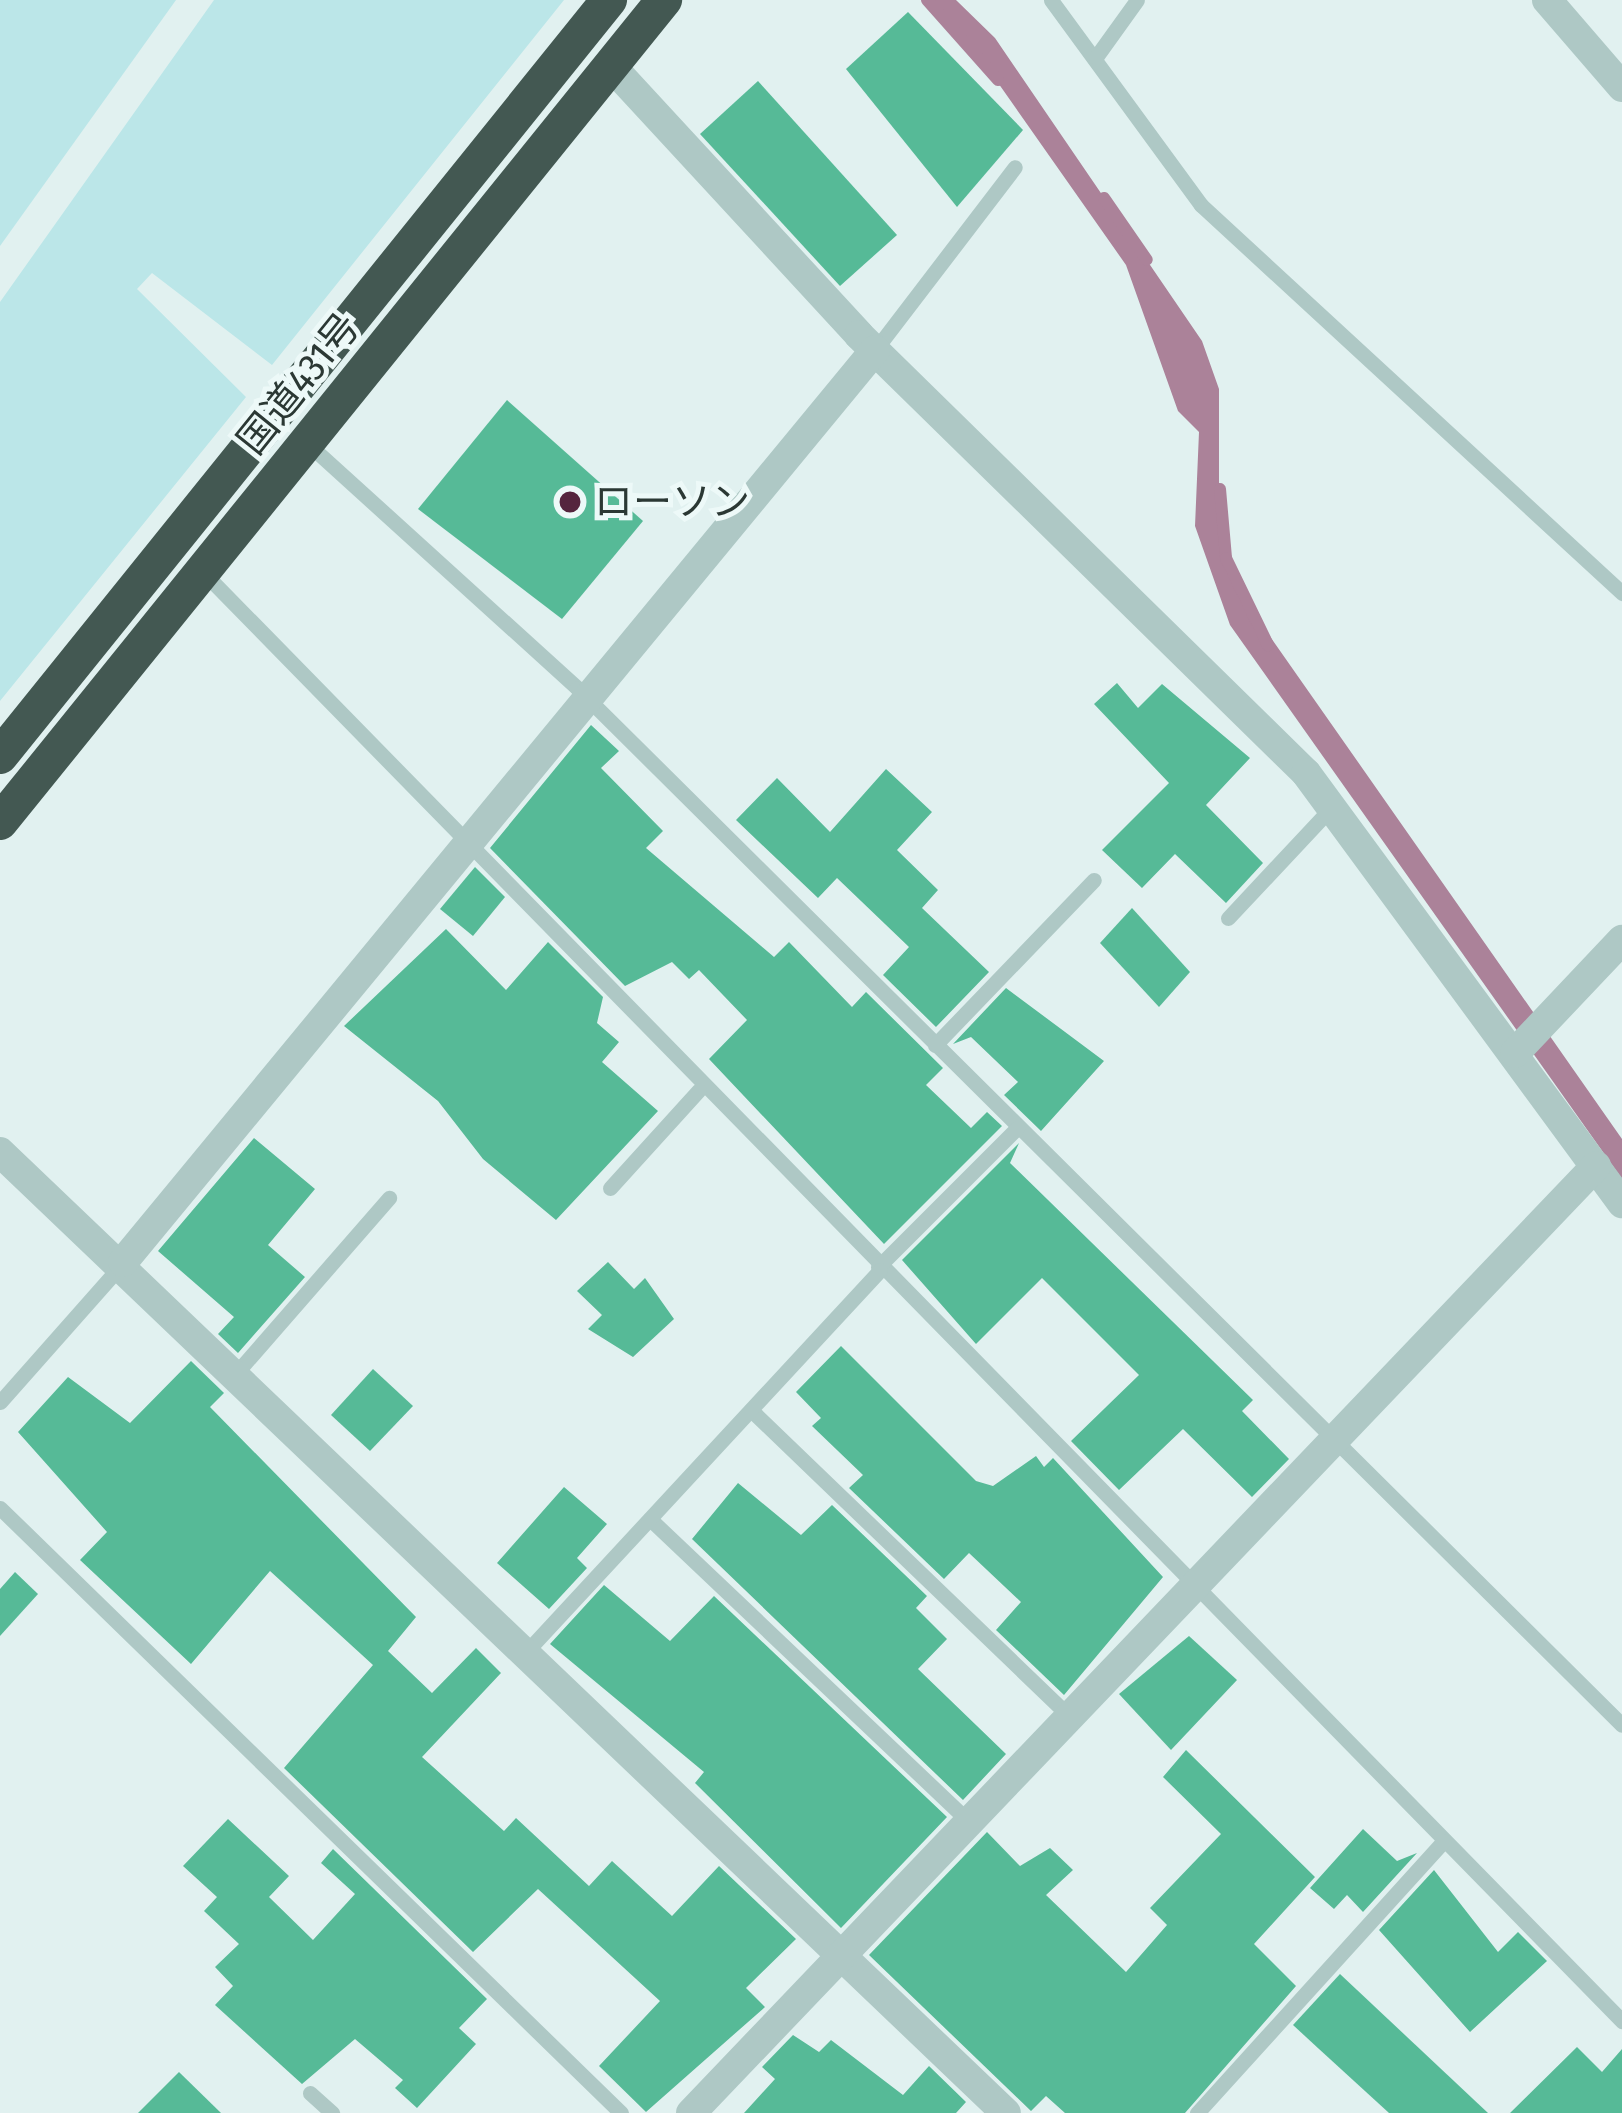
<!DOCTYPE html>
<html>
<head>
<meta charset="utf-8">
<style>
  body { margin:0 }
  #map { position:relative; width:1622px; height:2113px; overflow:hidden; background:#e1f1f0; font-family:"Fira Sans Condensed","Noto Sans JP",sans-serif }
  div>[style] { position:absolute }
  .sand>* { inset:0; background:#bbe6e8 }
  .water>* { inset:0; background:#ab8299 }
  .stream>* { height:12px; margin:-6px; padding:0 6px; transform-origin:6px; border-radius:6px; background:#ab8299 }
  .building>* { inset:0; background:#56ba97 }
  .lane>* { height:15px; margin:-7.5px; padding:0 7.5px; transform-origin:7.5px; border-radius:7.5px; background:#aec8c5 }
  .street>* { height:30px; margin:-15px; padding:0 15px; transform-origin:15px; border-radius:15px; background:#aec8c5 }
  .highway>* { height:36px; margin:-18px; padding:0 18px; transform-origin:18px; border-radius:18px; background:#435852 }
  .dots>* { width:33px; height:33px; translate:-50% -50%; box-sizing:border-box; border:6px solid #edf9f8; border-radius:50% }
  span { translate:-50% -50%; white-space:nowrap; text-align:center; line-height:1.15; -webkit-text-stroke:10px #edf9f8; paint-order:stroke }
  .street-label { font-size:39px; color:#2b3834 }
  .poi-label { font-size:39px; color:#2b3834 }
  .left { translate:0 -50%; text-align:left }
</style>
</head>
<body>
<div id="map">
  <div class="sand">
    <div style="clip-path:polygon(0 0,176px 0,0 246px)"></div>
    <div style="clip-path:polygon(214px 0,564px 0,272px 365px,152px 273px,137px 289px,246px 397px,0 701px,0 302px)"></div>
  </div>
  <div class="water">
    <div style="clip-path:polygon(922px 0,956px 0,995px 38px,1202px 341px,1219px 389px,1219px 532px,1234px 585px,1622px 1139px,1622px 1179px,1230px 625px,1195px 526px,1199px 432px,1178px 411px,1126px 265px,982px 60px)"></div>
  </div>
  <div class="stream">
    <div style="left:927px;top:0;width:107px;rotate:48.4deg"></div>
    <div style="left:1104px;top:198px;width:75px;rotate:55.3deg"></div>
    <div style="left:1220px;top:489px;width:69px;rotate:85deg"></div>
    <div style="left:1226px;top:558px;width:97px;rotate:64.2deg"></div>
  </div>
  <div class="building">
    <div style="clip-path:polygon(908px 12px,1023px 130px,957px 207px,846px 69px)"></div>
    <div style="clip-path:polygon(758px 81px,897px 235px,840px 286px,700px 134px)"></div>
    <div style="clip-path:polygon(507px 400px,643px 521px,562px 619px,418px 509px)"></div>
    <div style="clip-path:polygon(1117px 683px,1138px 708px,1162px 684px,1250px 758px,1206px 805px,1263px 863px,1226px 903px,1175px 854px,1142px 888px,1102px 850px,1169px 783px,1094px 704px)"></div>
    <div style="clip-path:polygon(591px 725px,619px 751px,601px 768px,663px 831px,646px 848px,774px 957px,789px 942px,852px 1007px,866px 992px,943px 1068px,926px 1085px,971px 1128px,987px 1112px,1002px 1126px,884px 1244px,709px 1059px,747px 1020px,699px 970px,689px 979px,672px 962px,625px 986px,490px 848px)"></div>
    <div style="clip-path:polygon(886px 769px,932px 812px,897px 850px,938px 890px,922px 908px,989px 972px,936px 1027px,883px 975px,909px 947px,837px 878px,818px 898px,736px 820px,777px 778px,830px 832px)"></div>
    <div style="clip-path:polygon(475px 867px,505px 897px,473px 936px,440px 909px)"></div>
    <div style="clip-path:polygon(1132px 908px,1190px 972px,1159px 1007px,1100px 943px)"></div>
    <div style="clip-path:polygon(446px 929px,506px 990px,548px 942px,603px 997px,597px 1023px,619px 1042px,602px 1062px,658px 1111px,556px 1220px,483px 1159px,438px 1101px,344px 1026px)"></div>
    <div style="clip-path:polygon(1006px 988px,1104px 1061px,1041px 1131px,1004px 1095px,1018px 1082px,971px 1037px,953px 1044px)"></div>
    <div style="clip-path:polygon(254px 1138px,315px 1189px,268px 1245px,305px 1277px,238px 1353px,218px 1334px,234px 1317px,158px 1251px)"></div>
    <div style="clip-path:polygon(1019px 1143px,1010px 1163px,1253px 1400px,1242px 1411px,1289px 1459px,1252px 1497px,1183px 1429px,1119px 1490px,1071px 1441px,1139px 1375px,1042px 1278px,976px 1344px,902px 1260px)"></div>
    <div style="clip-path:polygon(608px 1262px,634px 1289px,645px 1278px,674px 1319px,633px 1357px,588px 1329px,602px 1315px,577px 1291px)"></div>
    <div style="clip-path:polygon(841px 1346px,976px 1481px,993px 1486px,1036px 1456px,1044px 1467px,1053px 1458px,1163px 1577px,1064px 1695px,996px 1630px,1021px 1602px,969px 1553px,944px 1579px,849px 1488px,863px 1475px,812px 1426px,821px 1418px,796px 1392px)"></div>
    <div style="clip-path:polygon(191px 1361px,224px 1393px,210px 1407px,416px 1617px,388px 1651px,432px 1693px,476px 1648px,501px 1673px,422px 1757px,504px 1831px,516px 1818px,589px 1886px,612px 1861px,672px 1916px,719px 1866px,796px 1939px,746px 1988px,765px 2007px,646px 2112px,599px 2066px,660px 2001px,538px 1889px,473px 1952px,284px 1768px,373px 1665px,270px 1571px,191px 1664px,80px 1560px,107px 1532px,18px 1432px,68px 1377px,130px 1423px)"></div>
    <div style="clip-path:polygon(373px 1369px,413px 1406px,370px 1451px,331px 1415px)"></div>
    <div style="clip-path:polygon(738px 1483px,801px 1535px,832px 1505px,927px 1596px,916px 1608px,947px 1639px,918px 1669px,1006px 1754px,963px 1800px,692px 1539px)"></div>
    <div style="clip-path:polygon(564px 1487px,607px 1524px,577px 1558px,587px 1568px,549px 1609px,497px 1563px)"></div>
    <div style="clip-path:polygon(15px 1572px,38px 1594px,0 1636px,0 1589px)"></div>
    <div style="clip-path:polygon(604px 1585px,670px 1641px,714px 1596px,947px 1817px,841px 1928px,695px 1783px,704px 1772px,550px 1644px)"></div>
    <div style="clip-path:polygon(1189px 1636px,1237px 1680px,1171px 1750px,1119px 1694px)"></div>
    <div style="clip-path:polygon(1186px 1750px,1315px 1877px,1254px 1944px,1296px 1986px,1185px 2113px,1065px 2113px,1046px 2096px,1031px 2111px,869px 1955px,987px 1832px,1020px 1866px,1050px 1848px,1073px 1870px,1046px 1895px,1126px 1972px,1167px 1925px,1150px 1908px,1221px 1834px,1163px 1777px)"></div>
    <div style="clip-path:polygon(228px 1819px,289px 1876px,269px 1897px,313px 1940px,355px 1894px,321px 1863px,333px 1849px,487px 1999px,459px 2028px,476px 2044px,417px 2108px,395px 2088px,403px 2080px,355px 2039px,302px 2084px,215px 2005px,233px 1986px,215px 1967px,239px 1944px,204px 1911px,217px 1897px,183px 1866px)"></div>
    <div style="clip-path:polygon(1363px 1829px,1397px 1861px,1417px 1853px,1363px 1912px,1347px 1895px,1334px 1909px,1310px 1888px)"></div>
    <div style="clip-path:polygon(1434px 1870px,1498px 1952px,1518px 1932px,1547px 1961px,1470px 2032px,1379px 1930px)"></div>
    <div style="clip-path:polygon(1340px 1974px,1488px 2113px,1389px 2113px,1319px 2049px,1293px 2025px)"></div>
    <div style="clip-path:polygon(793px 2035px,819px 2052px,831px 2040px,903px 2095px,929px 2066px,966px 2102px,956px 2113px,744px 2113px,775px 2079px,762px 2067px)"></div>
    <div style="clip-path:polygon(1577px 2047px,1602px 2072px,1622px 2049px,1622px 2113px,1510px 2113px)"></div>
    <div style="clip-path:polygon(179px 2072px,221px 2113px,138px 2113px)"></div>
  </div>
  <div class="lane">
    <div style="left:1051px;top:0;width:254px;rotate:53.8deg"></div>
    <div style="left:1201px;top:205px;width:573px;rotate:42.66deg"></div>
    <div style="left:1096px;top:57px;width:70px;rotate:-54.3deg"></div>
    <div style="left:875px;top:350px;width:230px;rotate:-52.6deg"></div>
    <div style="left:306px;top:442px;width:366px;rotate:42.2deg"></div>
    <div style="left:577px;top:688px;width:1472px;rotate:44.78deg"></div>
    <div style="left:202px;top:571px;width:2030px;rotate:45.6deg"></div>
    <div style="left:1228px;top:918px;width:152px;rotate:-46.9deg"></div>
    <div style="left:935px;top:1045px;width:229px;rotate:-46.1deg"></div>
    <div style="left:610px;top:1188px;width:132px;rotate:-47.8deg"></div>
    <div style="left:878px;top:1267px;width:197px;rotate:-45deg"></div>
    <div style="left:238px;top:1371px;width:230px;rotate:-48.9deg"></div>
    <div style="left:0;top:1402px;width:183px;rotate:-48.5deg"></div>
    <div style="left:751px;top:1410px;width:443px;rotate:43.9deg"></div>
    <div style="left:0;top:1508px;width:867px;rotate:44.25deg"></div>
    <div style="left:650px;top:1519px;width:443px;rotate:43.5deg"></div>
    <div style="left:527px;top:1651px;width:519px;rotate:-47.18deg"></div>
    <div style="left:310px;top:2093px;width:30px;rotate:42deg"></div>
    <div style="left:1197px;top:2113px;width:367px;rotate:-47.8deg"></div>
  </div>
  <div class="street">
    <div style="left:1547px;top:0;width:115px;rotate:49.2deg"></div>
    <div style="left:612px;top:67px;width:364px;rotate:47.3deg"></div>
    <div style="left:859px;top:335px;width:626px;rotate:44.42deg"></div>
    <div style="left:1306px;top:773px;width:534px;rotate:53.69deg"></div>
    <div style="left:1515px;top:1053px;width:156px;rotate:-46.6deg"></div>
    <div style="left:0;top:1152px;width:1391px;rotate:43.69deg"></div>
    <div style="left:123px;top:1262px;width:1182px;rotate:-50.49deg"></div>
    <div style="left:691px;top:2113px;width:1310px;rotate:-46.3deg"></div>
  </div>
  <div class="highway">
    <div style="left:0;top:756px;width:971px;rotate:-51.15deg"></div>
    <div style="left:0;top:822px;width:1057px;rotate:-51.07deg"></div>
  </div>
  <div class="dots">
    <div style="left:570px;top:502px;background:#55253e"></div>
  </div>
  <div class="street-label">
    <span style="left:299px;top:384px;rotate:-51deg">国道431号</span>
  </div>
  <div class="poi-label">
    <span class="left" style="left:594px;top:502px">ローソン</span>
  </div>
</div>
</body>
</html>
